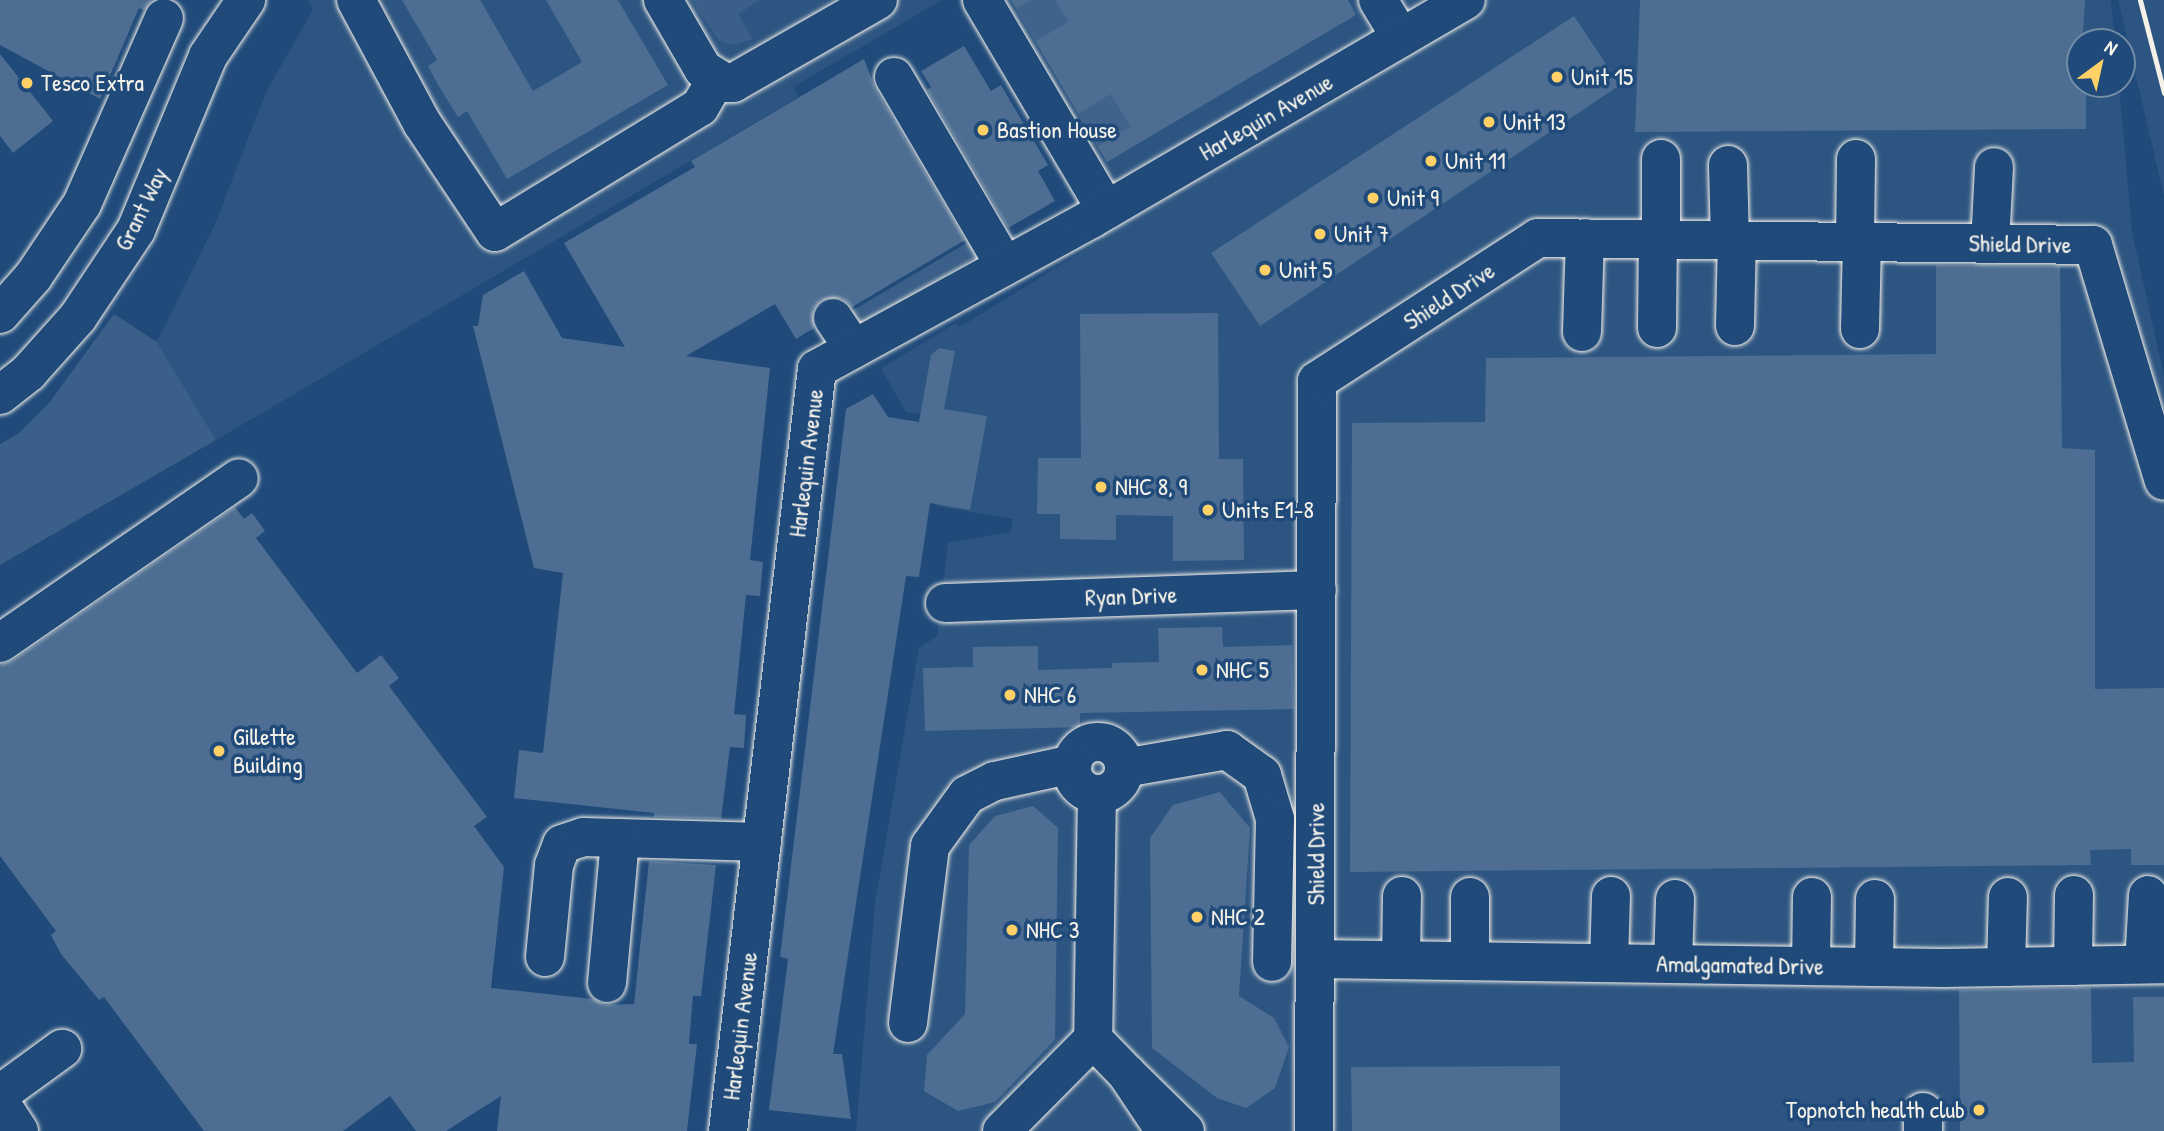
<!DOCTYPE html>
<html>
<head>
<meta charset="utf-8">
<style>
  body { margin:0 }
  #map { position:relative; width:2164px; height:1131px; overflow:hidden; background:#1f4a7a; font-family:"Patrick Hand",sans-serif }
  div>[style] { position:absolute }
  .built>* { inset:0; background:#2d5581 }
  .green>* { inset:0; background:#3a5f88 }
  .building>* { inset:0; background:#4d6e92 }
  .minor-tunnel>* { height:38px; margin-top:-19px; transform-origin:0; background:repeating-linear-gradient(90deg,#3f638a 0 38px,transparent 0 57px) }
  .roads { filter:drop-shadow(0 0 2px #f4f1e8) drop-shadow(0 0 2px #f4f1e8) }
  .minor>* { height:38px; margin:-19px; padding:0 19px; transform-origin:19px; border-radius:19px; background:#1f4a7a }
  .minor>.ring { margin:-19px; padding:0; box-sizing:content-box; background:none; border:38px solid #1f4a7a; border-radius:50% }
  .major>* { height:38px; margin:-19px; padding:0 19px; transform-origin:19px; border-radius:19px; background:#1f4a7a }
  .rail>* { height:5px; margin:-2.5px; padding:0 2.5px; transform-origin:2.5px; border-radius:2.5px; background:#f4f1e8 }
  .dots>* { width:19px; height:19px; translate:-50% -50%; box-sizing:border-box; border:4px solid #1f4a7a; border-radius:50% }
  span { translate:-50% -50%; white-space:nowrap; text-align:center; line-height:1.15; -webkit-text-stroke:7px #1f4a7a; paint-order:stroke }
  .poi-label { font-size:24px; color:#f4f1e8 }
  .left { translate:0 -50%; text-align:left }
  .right { translate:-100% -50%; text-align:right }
  .street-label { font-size:24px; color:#f4f1e8 }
  .north { position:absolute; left:2066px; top:28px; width:70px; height:70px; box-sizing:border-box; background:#1f4a7a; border:2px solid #748da6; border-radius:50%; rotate:33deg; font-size:19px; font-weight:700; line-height:28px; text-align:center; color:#f4f1e8 }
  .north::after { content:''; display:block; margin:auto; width:24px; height:32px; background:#ffd166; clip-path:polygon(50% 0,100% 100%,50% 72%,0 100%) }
</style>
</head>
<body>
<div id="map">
  <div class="built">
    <div style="clip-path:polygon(308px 0,942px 0,793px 87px,799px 97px,216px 440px,157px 342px,216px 222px,266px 92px,313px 10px)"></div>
    <div style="clip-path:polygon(960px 0,2111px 0,2115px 42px,2080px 42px,2080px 84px,2119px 84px,2132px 232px,2164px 376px,2164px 1131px,1334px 1131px,1331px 563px,1300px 563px,1293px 1131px,856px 1131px,875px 903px,919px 648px,937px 636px,948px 543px,1011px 532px,1013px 519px,936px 506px,952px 418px,906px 412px,881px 368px,956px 323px,960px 327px,1103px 239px)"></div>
    <div style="clip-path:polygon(2118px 0,2164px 0,2164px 196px)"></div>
  </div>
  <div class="green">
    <div style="clip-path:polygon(691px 0,760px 0,738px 14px,753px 39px,734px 45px,719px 41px)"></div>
    <div style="clip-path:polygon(972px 240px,980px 255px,852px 330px,843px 316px)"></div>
    <div style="clip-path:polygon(114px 314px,157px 342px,216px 440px,0 565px,0 444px,19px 433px,49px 403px)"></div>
  </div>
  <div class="building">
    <div style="clip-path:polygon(0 0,152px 0,144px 10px,139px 8px,100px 99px,0 45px)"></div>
    <div style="clip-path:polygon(402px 0,480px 0,533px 91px,582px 62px,546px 0,618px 0,668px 85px,507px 179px,467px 111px,458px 117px,441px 90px,428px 66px,437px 60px)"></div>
    <div style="clip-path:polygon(1011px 0,1348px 0,1356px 15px,1107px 162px)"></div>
    <div style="clip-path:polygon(1640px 0,2085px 0,2080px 84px,2086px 84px,2086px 129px,1635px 132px)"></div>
    <div style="clip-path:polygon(1574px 16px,1620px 85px,1260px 326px,1211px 253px)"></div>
    <div style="clip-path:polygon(964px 46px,991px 91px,1001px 85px,1048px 165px,1038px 171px,1055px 201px,1008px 228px,927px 90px,931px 87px,921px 71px)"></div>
    <div style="clip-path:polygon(0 54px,53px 121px,13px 153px,0 136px)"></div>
    <div style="clip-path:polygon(864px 59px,875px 88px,965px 240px,852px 307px,842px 298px,821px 300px,813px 309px,814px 328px,796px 339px,775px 304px,686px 356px,770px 368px,750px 560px,763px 562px,760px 596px,746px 595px,734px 714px,746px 715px,744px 748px,730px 747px,721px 819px,654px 817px,654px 813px,514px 798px,519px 750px,543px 753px,563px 573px,534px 568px,473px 326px,478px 326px,483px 295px,524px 271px,562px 338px,625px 347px,564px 243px,695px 167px,691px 161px)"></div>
    <div style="clip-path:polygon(1936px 265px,2060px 266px,2062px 448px,2095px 450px,2095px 689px,2164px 688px,2164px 865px,2131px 865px,2131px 849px,2090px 850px,2091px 865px,1350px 872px,1352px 423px,1485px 422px,1486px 358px,1936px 354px)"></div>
    <div style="clip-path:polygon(1218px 313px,1219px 459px,1243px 459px,1244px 560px,1173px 561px,1173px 516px,1116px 515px,1116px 540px,1060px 539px,1060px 514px,1037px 514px,1038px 458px,1081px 458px,1080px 314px)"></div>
    <div style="clip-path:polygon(939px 348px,955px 351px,944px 409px,987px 416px,970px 510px,930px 503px,919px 577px,906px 576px,833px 1054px,842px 1054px,851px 1119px,769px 1110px,788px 959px,780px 957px,846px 409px,873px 394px,888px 417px,919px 422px,931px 355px)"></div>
    <div style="clip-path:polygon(235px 507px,244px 519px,252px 513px,265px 531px,256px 538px,357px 673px,381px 655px,399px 678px,389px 686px,487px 817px,474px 826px,504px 867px,491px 988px,593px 999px,604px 1005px,634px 1004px,649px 861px,716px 865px,701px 996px,693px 996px,689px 1044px,697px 1044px,687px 1131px,497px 1131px,501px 1096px,446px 1131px,416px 1131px,390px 1096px,343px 1131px,204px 1131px,104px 997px,99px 1000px,61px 954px,51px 935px,56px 931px,0 856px,0 665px,12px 661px)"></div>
    <div style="clip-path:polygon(1222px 627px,1223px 647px,1292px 645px,1294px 709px,1080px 713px,1080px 727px,925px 731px,923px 668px,973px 667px,973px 647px,1038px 646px,1038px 670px,1112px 668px,1112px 663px,1159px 662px,1158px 628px)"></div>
    <div style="clip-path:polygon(1220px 792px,1250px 828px,1239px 996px,1274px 1018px,1289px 1047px,1275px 1088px,1246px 1108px,1217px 1098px,1152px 1048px,1150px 838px,1173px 805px)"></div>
    <div style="clip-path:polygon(1033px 806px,1058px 828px,1055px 1040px,995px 1102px,958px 1111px,924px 1091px,927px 1055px,965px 1014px,969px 845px,995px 816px)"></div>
    <div style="clip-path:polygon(2091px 987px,2092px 1063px,2134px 1062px,2133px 997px,2164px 997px,2164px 1131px,1960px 1131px,1959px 990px)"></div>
    <div style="clip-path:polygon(1560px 1066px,1560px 1131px,1352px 1131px,1351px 1067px)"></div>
  </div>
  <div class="minor-tunnel">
    <div style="left:1026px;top:25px;width:49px;rotate:-30.8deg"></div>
    <div style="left:1088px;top:130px;width:48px;rotate:-31.4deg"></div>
  </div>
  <div class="roads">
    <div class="minor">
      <div style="left:356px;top:0;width:140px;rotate:61.8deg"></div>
      <div style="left:422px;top:123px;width:131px;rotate:56.2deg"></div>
      <div style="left:495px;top:232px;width:240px;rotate:-31.4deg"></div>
      <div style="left:700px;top:107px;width:30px;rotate:-60deg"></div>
      <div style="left:663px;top:0;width:80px;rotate:59.9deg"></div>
      <div style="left:703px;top:69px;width:26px;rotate:32deg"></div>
      <div style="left:725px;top:83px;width:8px"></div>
      <div style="left:733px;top:83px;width:167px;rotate:-29.8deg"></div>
      <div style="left:982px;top:0;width:244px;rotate:59.4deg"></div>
      <div style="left:1378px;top:0;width:44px;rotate:58.8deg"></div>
      <div style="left:894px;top:77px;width:219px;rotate:59.6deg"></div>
      <div style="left:1728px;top:165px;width:75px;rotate:88.5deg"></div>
      <div style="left:1661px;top:239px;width:80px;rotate:-90deg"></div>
      <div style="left:1855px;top:242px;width:83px;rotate:-89.3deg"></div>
      <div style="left:1990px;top:244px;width:77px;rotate:-87deg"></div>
      <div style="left:0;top:314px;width:50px;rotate:-48.3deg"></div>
      <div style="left:33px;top:277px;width:88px;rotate:-56.1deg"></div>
      <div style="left:82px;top:204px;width:203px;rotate:-66.2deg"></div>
      <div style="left:833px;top:318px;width:37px;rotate:56deg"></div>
      <div style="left:1735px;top:326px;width:85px;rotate:-88.7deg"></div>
      <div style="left:1657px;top:328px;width:89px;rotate:-89.4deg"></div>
      <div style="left:1860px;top:329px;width:87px;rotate:-88.7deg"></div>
      <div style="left:1582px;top:332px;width:94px;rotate:-88.2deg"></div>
      <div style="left:0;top:395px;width:36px;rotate:-38deg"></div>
      <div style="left:28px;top:373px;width:75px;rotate:-48.2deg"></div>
      <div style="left:78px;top:317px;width:105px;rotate:-56.3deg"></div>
      <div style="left:136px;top:230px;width:188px;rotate:-67.5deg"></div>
      <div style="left:208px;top:56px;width:68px;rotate:-55.8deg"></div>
      <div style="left:945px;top:603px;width:372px;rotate:-2deg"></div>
      <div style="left:0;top:643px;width:290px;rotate:-34.6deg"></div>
      <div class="ring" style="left:1072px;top:742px;width:14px;height:14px"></div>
      <div style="left:1124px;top:768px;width:105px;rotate:-9.9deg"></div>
      <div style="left:1227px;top:750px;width:43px;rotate:35.5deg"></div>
      <div style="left:1262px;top:775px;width:46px;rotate:73.5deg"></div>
      <div style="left:1275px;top:819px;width:143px;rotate:91.2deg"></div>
      <div style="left:1097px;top:794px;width:245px;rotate:90.9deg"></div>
      <div style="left:1093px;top:1039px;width:49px;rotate:45.8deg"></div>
      <div style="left:545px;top:957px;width:92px;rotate:-84.4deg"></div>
      <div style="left:554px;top:865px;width:22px;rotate:-69deg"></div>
      <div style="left:562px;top:844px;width:23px;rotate:-18deg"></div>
      <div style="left:584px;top:837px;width:178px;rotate:1.6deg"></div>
      <div style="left:1315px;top:959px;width:628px;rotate:0.82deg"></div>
      <div style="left:1943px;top:968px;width:221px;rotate:-1deg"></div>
      <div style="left:1401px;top:960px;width:64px;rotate:-89.1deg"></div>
      <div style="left:1470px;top:961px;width:64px;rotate:-90deg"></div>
      <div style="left:1609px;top:963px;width:67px;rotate:-88.3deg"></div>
      <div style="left:1673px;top:964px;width:65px;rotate:-88.2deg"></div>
      <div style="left:2144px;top:964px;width:69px;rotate:-86.7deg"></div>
      <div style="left:1811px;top:966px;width:69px;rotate:-89.2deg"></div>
      <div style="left:2073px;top:966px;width:71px;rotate:-89.2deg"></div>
      <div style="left:1874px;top:967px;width:68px;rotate:-89.2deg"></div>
      <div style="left:2006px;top:967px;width:70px;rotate:-88.4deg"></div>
      <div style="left:607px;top:983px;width:144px;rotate:-84.8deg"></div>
      <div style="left:908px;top:1023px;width:178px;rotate:-82.9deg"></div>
      <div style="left:930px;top:846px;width:63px;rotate:-54deg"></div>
      <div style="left:967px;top:795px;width:31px;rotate:-27deg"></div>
      <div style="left:995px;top:781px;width:79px;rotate:-12.4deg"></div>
      <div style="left:0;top:1094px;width:77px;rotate:-36deg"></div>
      <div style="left:1923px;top:1112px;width:19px;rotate:90deg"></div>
      <div style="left:728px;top:1131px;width:767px;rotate:-83.34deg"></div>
      <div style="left:817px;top:369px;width:312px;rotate:-28.7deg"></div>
      <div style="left:1091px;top:219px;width:434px;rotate:-30.3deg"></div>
      <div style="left:1002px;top:1131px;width:129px;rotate:-45.3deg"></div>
      <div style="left:1165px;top:1131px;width:69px;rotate:-123.7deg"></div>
      <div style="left:1127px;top:1074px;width:81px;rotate:44.5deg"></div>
      <div style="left:1314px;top:1131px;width:750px;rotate:-89.77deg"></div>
      <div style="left:1317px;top:381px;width:263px;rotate:-32.9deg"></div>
      <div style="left:1538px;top:238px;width:555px;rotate:0.72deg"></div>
      <div style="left:2093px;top:245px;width:246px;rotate:73.3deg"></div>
    </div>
    <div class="major">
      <div style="left:0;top:1102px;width:35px;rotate:57deg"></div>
    </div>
  </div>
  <div class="rail">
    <div style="left:2140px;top:0;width:96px;rotate:75.5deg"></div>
  </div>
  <div class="dots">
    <div style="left:1557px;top:77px;background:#ffd166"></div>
    <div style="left:27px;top:83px;background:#ffd166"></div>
    <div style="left:1489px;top:122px;background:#ffd166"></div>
    <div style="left:983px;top:130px;background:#ffd166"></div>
    <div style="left:1431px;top:161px;background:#ffd166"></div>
    <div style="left:1373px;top:198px;background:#ffd166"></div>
    <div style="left:1320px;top:234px;background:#ffd166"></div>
    <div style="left:1265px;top:270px;background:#ffd166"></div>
    <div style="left:1101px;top:487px;background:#ffd166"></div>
    <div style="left:1208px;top:510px;background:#ffd166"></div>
    <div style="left:1202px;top:670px;background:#ffd166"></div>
    <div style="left:1010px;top:695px;background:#ffd166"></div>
    <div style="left:219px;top:751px;background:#ffd166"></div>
    <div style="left:1197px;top:917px;background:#ffd166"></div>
    <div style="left:1012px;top:930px;background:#ffd166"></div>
    <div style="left:1979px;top:1110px;background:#ffd166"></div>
  </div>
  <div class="poi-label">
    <span class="left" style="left:1571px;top:77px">Unit 15</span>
    <span class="left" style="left:41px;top:83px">Tesco Extra</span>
    <span class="left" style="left:1503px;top:122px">Unit 13</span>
    <span class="left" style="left:997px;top:130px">Bastion House</span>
    <span class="left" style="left:1445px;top:161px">Unit 11</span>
    <span class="left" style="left:1387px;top:198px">Unit 9</span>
    <span class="left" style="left:1334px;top:234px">Unit 7</span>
    <span class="left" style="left:1279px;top:270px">Unit 5</span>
    <span class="left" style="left:1115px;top:487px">NHC 8, 9</span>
    <span class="left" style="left:1222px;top:510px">Units E1-8</span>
    <span class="left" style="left:1216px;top:670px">NHC 5</span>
    <span class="left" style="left:1024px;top:695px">NHC 6</span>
    <span class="left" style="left:233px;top:751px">Gillette<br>Building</span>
    <span class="left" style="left:1211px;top:917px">NHC 2</span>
    <span class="left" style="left:1026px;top:930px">NHC 3</span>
    <span class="right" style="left:1965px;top:1110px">Topnotch health club</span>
  </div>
  <div class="street-label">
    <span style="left:1266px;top:117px;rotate:-30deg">Harlequin Avenue</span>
    <span style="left:141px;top:209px;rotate:-64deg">Grant Way</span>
    <span style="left:2020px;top:244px;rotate:1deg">Shield Drive</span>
    <span style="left:1449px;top:296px;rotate:-33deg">Shield Drive</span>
    <span style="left:806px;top:463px;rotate:-83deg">Harlequin Avenue</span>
    <span style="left:1131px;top:596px;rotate:-2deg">Ryan Drive</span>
    <span style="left:1316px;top:854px;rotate:-90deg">Shield Drive</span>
    <span style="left:1740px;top:965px;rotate:1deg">Amalgamated Drive</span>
    <span style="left:740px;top:1026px;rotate:-83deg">Harlequin Avenue</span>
  </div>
  <div class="north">N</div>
</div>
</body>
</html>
